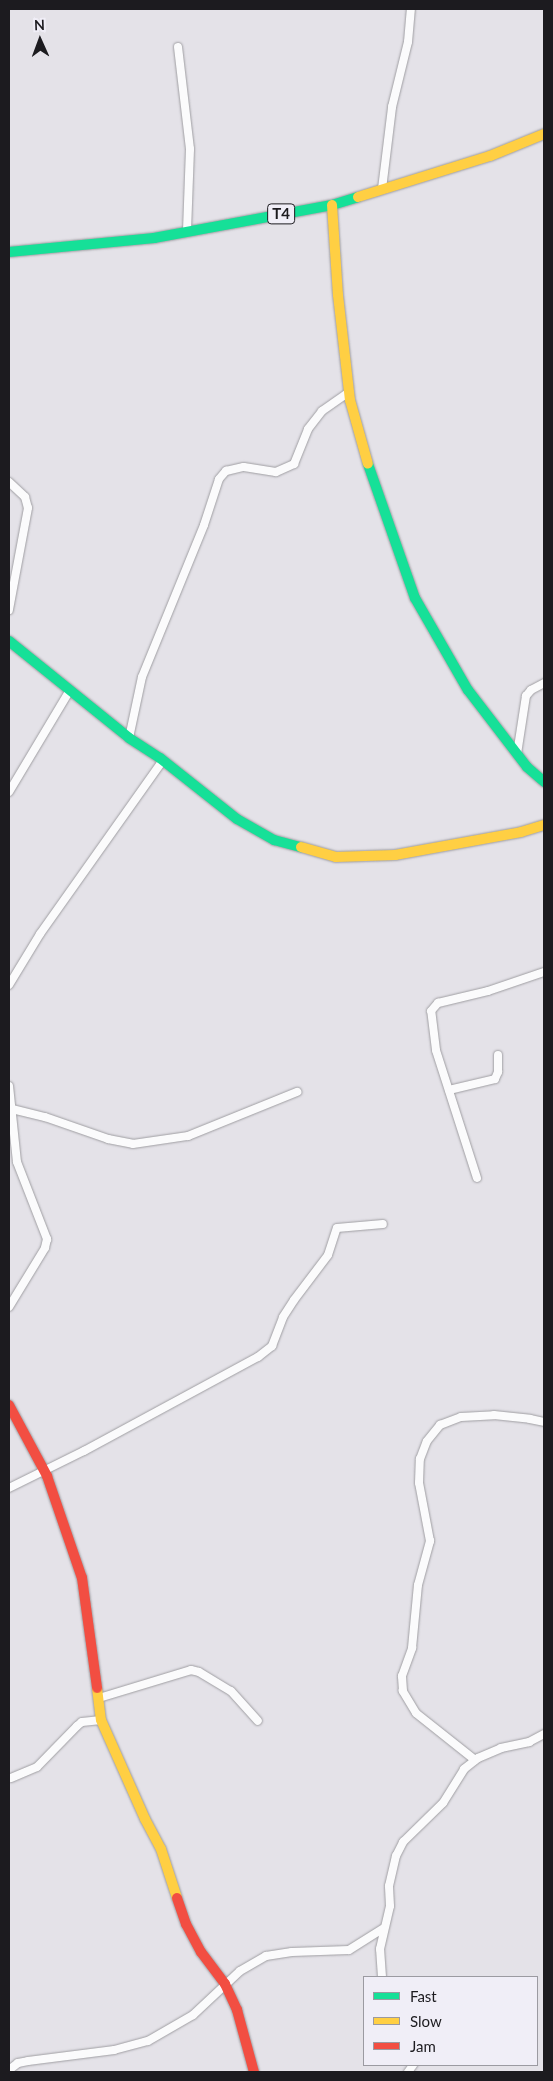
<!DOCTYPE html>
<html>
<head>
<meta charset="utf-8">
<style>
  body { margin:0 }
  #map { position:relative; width:553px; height:2081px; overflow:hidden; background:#e4e2e8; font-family:Lato,sans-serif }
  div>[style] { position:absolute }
  .roads { filter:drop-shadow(0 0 1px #9f9ea2) drop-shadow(0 0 1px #9f9ea2) }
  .street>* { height:8px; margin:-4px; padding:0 4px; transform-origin:4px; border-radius:4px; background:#fbfbfc }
  .fast>* { height:10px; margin:-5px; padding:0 5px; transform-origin:5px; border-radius:5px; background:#16e098 }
  .slow>* { height:10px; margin:-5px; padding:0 5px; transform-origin:5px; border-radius:5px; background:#ffcf43 }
  .jam>* { height:10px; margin:-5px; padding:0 5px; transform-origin:5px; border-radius:5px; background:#f24e42 }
  span { translate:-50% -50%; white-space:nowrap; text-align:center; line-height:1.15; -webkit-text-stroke:4px #f0eef7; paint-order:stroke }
  .shield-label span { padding:1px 4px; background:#f0eef7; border:1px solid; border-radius:4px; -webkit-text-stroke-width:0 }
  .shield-label { font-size:15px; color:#1c1b1f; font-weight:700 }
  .frame { position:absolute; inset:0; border:10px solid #1c1b1f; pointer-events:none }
  .legend { position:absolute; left:363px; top:1976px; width:175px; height:90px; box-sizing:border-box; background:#f0eef7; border:1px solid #9b9aa1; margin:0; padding:6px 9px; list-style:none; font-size:15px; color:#1c1b1f }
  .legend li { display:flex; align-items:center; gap:10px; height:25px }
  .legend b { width:25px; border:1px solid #9b9aa1 }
  .north { position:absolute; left:15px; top:15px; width:50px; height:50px; -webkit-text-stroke:4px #f0eef7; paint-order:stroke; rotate:358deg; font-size:14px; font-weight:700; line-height:20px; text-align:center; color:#1c1b1f }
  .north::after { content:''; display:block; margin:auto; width:18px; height:22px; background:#1c1b1f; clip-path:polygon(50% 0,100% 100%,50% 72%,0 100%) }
</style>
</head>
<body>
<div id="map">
  <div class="roads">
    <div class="street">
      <div style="left:178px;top:47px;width:103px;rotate:83.3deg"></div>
      <div style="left:190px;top:149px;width:83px;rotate:92.1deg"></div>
      <div style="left:382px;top:189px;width:83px;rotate:-83deg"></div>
      <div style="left:392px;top:107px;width:67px;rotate:-76.2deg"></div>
      <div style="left:408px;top:42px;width:33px;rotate:-85deg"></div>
      <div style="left:9px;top:482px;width:22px;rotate:43deg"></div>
      <div style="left:25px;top:497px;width:11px;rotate:75deg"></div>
      <div style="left:28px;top:508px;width:104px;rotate:100.6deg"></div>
      <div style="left:129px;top:738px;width:62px;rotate:-78deg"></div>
      <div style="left:142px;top:677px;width:164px;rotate:-67.8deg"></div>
      <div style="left:204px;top:525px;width:48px;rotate:-71.9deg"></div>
      <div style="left:219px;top:479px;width:11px;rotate:-49deg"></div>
      <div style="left:226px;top:471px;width:18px;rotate:-13deg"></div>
      <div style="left:244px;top:467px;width:32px;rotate:9deg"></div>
      <div style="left:276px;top:472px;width:20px;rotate:-24deg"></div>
      <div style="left:294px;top:464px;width:38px;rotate:-68deg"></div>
      <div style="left:308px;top:429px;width:23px;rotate:-52deg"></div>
      <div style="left:322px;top:411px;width:33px;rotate:-35deg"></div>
      <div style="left:517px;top:754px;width:59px;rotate:-81.2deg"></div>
      <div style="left:526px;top:696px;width:8px;rotate:-50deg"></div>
      <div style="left:531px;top:690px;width:15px;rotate:-28deg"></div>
      <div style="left:9px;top:792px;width:119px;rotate:-59.1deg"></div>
      <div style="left:9px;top:985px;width:60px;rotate:-58.7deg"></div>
      <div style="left:40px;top:934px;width:213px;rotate:-54.7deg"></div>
      <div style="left:9px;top:1086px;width:76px;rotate:84deg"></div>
      <div style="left:17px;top:1162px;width:83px;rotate:68.7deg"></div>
      <div style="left:47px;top:1239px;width:9px;rotate:103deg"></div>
      <div style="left:45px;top:1248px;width:69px;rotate:121.4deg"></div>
      <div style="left:449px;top:1090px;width:47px;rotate:-13.4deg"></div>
      <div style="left:495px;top:1079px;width:8px;rotate:-67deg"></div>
      <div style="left:498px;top:1072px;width:17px;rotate:-90deg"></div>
      <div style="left:12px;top:1109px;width:34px;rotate:14deg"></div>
      <div style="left:45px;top:1117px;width:67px;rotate:19.2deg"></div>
      <div style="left:108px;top:1139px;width:25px;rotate:11deg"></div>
      <div style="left:133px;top:1144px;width:56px;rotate:-8.3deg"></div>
      <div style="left:188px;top:1136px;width:118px;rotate:-22deg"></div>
      <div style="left:477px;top:1178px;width:134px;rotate:-107.8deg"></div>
      <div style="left:436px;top:1050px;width:39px;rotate:-97deg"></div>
      <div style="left:431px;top:1011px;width:11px;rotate:-49deg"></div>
      <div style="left:438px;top:1003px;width:51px;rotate:-13.5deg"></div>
      <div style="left:488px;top:991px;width:59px;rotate:-18.7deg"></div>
      <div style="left:9px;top:1488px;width:84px;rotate:-26.3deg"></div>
      <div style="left:84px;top:1451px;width:198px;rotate:-28.4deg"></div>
      <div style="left:258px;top:1357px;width:18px;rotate:-38deg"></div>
      <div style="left:272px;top:1346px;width:31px;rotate:-69deg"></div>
      <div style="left:283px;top:1317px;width:20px;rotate:-57deg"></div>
      <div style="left:294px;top:1300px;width:56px;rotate:-52.9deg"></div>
      <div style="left:328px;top:1255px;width:28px;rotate:-72deg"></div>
      <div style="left:337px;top:1228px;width:46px;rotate:-5deg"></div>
      <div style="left:99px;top:1698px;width:96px;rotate:-16.9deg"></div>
      <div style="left:191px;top:1670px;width:8px;rotate:14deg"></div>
      <div style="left:199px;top:1672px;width:37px;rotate:31deg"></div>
      <div style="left:231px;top:1691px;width:40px;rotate:48deg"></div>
      <div style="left:475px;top:1760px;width:75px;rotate:-141.5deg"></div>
      <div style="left:416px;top:1713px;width:26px;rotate:-121deg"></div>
      <div style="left:403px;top:1691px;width:15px;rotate:-94deg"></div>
      <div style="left:402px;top:1676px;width:30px;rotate:-70deg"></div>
      <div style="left:412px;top:1648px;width:63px;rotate:-84.6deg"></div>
      <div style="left:418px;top:1585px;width:46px;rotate:-74.7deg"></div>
      <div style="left:430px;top:1541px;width:59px;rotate:-100.7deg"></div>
      <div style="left:419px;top:1483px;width:24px;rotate:-88deg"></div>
      <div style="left:420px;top:1459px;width:19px;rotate:-69deg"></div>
      <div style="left:427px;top:1441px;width:21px;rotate:-51deg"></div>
      <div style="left:440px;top:1425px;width:22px;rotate:-21deg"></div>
      <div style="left:461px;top:1417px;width:33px;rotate:-3deg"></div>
      <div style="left:494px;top:1415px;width:36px;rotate:6deg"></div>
      <div style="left:530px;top:1419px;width:14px;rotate:12deg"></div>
      <div style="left:11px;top:1778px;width:28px;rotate:-23deg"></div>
      <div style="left:37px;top:1767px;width:57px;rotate:-45.7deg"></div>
      <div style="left:77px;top:1726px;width:6px;rotate:-39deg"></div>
      <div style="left:82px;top:1722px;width:19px;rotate:-6deg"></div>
      <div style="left:382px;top:1977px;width:28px;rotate:-94deg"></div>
      <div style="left:380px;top:1949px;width:44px;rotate:-76.9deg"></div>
      <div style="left:390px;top:1906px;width:20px;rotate:-93deg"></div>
      <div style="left:389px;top:1886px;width:31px;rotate:-77deg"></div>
      <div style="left:396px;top:1856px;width:16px;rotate:-63deg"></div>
      <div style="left:403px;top:1842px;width:56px;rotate:-44.3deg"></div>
      <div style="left:443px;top:1803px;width:40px;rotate:-58deg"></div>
      <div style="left:464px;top:1769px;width:18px;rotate:-38deg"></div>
      <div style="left:478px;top:1758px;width:25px;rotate:-23deg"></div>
      <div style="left:501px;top:1748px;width:29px;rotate:-12deg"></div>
      <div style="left:529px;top:1742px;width:17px;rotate:-28deg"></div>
      <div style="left:9px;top:2070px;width:11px;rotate:-38deg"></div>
      <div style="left:18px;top:2063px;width:10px;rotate:-11deg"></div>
      <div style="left:28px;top:2061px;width:87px;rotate:-7.3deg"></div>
      <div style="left:114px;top:2050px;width:35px;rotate:-15deg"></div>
      <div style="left:148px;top:2041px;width:52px;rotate:-30deg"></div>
      <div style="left:193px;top:2015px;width:64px;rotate:-43.1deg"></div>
      <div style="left:240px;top:1971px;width:30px;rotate:-30deg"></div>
      <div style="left:266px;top:1956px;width:26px;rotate:-9deg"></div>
      <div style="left:292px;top:1952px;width:57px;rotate:-2deg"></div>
      <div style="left:349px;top:1950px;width:41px;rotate:-32.2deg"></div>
      <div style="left:408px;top:2072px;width:9px;rotate:-54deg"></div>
    </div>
    <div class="fast">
      <div style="left:9px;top:252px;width:146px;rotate:-5.5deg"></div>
      <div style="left:154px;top:238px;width:181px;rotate:-10.5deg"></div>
      <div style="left:332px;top:205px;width:27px;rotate:-17deg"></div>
      <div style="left:368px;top:464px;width:142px;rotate:70.7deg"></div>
      <div style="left:415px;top:598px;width:106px;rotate:60.1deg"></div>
      <div style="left:468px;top:690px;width:97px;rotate:52.5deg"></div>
      <div style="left:527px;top:767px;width:23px;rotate:41deg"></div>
      <div style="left:9px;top:641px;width:154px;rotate:38.9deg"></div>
      <div style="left:129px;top:738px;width:37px;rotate:33deg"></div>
      <div style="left:160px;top:758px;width:98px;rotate:38.4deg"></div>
      <div style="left:237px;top:819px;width:43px;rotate:29.6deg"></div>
      <div style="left:274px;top:840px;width:28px;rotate:15deg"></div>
    </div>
    <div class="slow">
      <div style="left:358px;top:197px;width:138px;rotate:-17.3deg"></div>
      <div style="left:490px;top:156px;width:58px;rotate:-22.2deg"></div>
      <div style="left:332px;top:205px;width:90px;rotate:86.2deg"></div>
      <div style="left:338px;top:295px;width:106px;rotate:83.5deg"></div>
      <div style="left:350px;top:400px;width:66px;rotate:74.3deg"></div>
      <div style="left:301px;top:847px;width:36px;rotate:16deg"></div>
      <div style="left:336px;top:857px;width:59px;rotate:-1.9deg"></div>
      <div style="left:395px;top:855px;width:128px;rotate:-10.3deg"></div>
      <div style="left:521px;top:832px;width:24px;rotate:-17deg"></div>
      <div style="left:97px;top:1688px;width:32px;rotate:83deg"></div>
      <div style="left:101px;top:1720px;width:108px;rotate:66deg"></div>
      <div style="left:145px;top:1819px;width:34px;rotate:62deg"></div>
      <div style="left:161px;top:1849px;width:52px;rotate:71.9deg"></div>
    </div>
    <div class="jam">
      <div style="left:9px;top:1405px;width:81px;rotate:61.8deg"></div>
      <div style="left:47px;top:1476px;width:108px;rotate:71.1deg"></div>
      <div style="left:82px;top:1578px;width:111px;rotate:82.2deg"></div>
      <div style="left:177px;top:1898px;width:28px;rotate:71deg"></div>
      <div style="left:186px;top:1924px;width:32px;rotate:62deg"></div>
      <div style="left:201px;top:1952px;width:40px;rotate:53deg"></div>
      <div style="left:225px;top:1984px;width:29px;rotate:65deg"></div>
      <div style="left:237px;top:2010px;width:64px;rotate:74.7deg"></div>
    </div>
  </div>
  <div class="shield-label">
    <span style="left:281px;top:214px">T4</span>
  </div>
  <div class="frame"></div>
  <ul class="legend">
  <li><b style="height:6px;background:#16e098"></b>Fast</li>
  <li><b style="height:6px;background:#ffcf43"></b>Slow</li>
  <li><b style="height:6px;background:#f24e42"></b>Jam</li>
  </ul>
  <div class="north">N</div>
</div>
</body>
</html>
